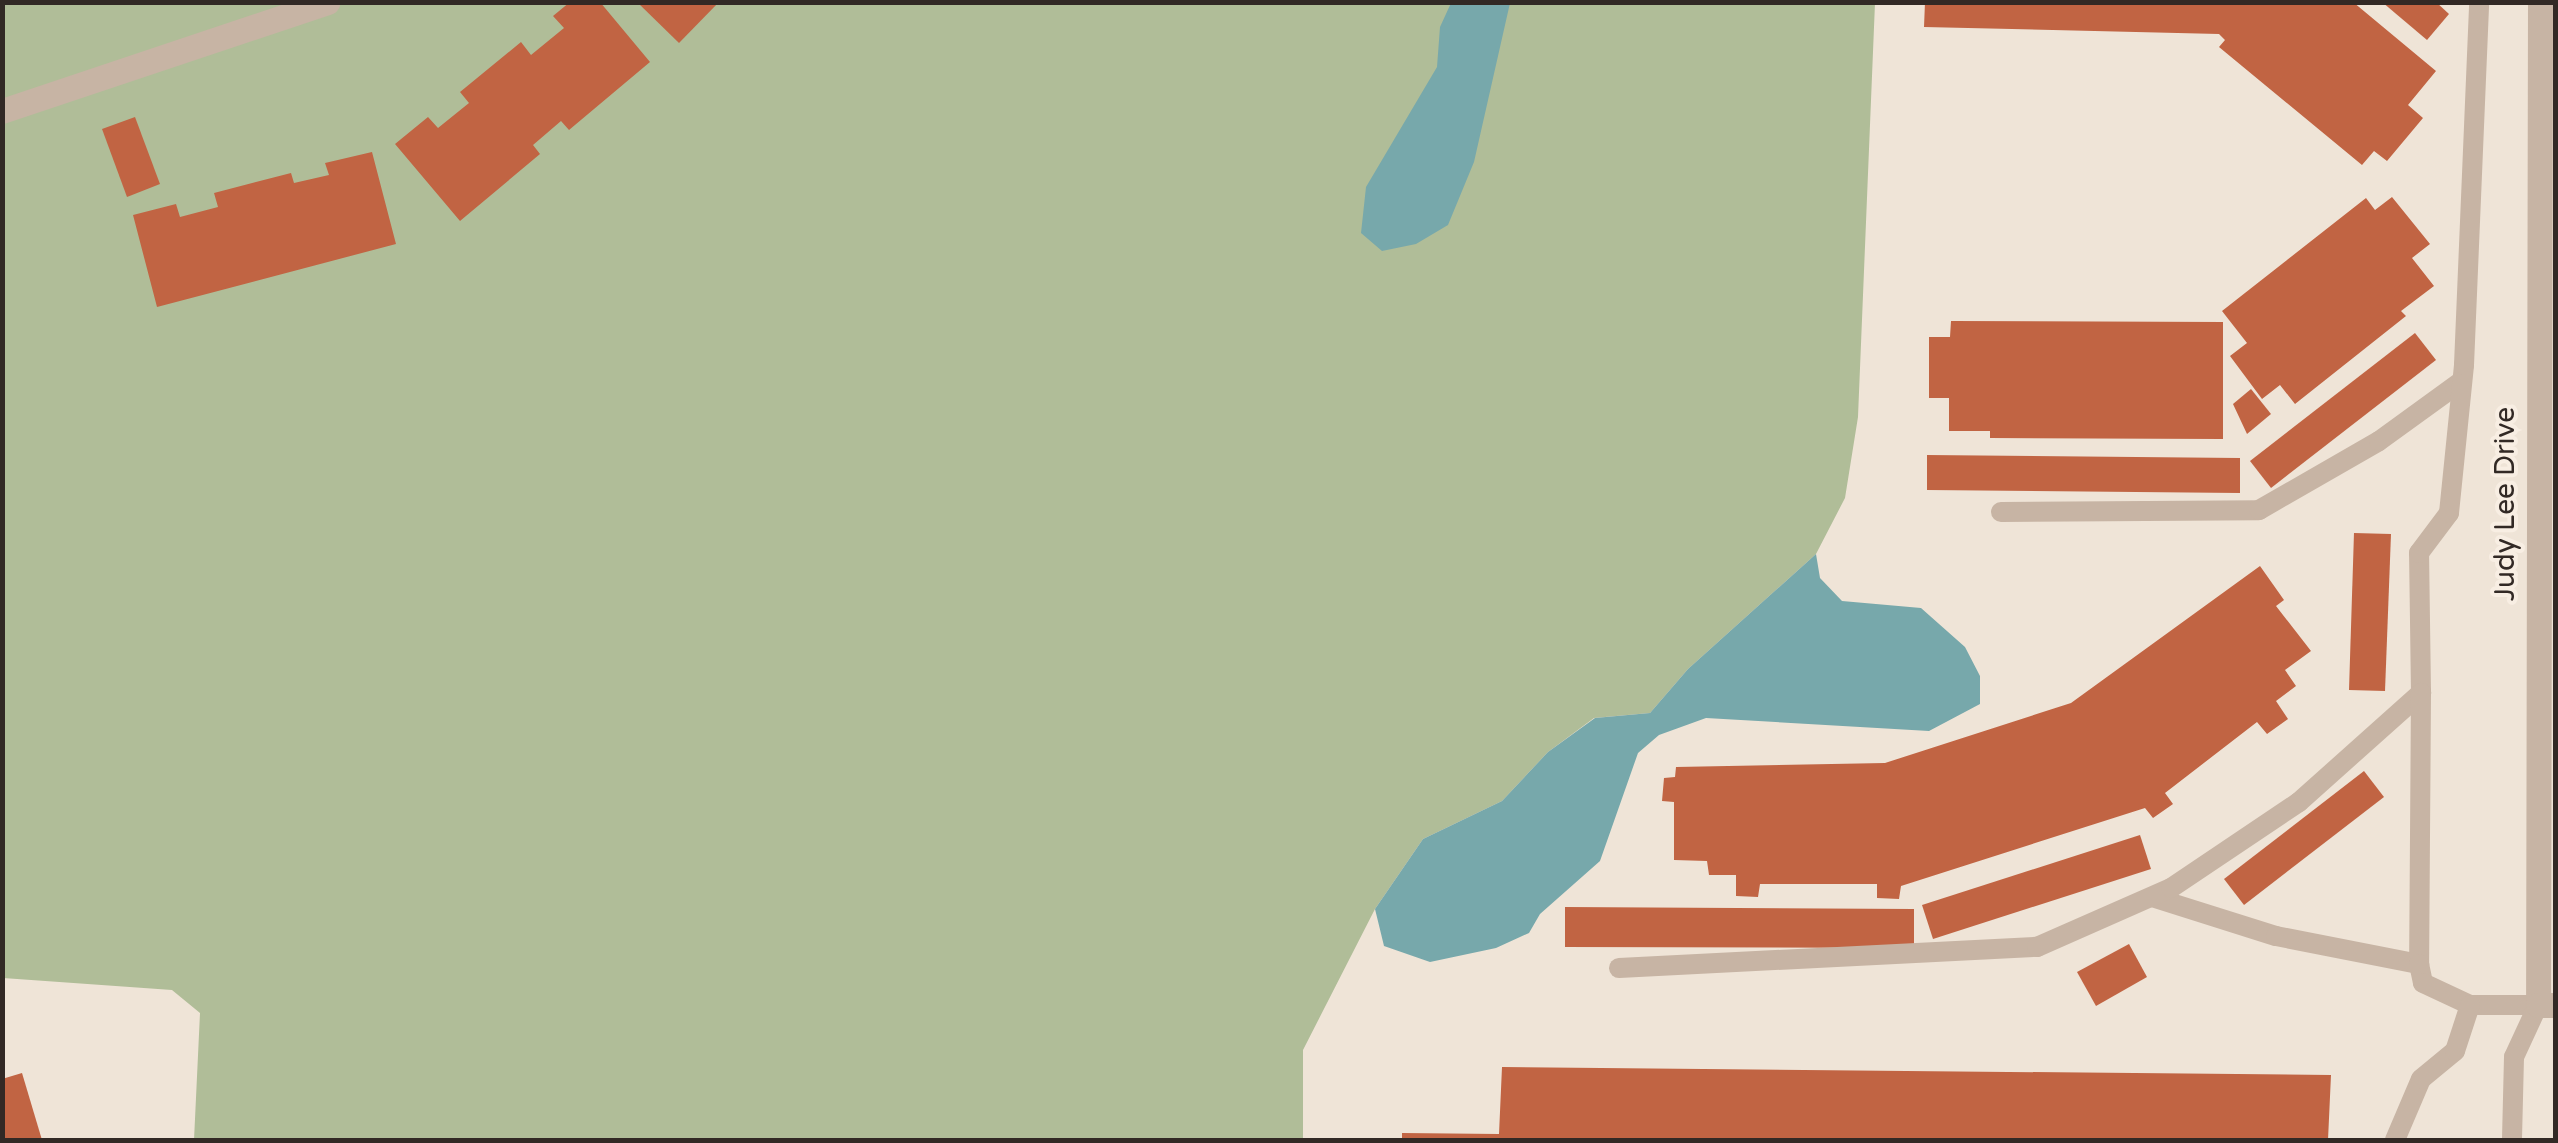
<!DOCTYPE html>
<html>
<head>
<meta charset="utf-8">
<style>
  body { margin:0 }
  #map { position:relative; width:2558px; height:1143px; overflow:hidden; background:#efe4d7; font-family:"Varela Round",sans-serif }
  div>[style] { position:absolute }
  .green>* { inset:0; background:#b0bd98 }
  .water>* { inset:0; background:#77a8ab }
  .building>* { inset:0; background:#c16443 }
  .lane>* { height:20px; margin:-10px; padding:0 10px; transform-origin:10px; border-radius:10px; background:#c7b4a4 }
  .street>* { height:25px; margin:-12.5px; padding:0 12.5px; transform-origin:12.5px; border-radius:12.5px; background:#c7b4a4 }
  span { translate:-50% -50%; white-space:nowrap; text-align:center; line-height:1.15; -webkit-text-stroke:8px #f8eee3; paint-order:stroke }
  .street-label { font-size:28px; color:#322925 }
  .frame { position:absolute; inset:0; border:5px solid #322925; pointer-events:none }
</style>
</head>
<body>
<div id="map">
  <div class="green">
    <div style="clip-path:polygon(3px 3px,1875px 3px,1858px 417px,1845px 498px,1816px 554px,1688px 669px,1650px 713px,1594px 718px,1548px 752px,1502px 801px,1423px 839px,1375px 909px,1303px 1050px,1303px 1140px,194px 1140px,200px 1013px,172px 990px,3px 978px)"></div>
  </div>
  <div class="water">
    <div style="clip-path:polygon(1451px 3px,1510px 3px,1474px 162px,1448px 225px,1416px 244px,1382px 251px,1361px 233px,1366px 187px,1437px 67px,1440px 27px)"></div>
    <div style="clip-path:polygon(1816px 554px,1820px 578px,1842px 601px,1921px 608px,1965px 647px,1980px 676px,1980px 704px,1929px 731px,1706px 718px,1659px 735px,1638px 753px,1600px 861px,1540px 914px,1529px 933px,1496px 948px,1430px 962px,1384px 946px,1375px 909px,1423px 839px,1502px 801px,1548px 752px,1595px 718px,1650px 713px,1688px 669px)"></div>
  </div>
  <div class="building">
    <div style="clip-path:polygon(570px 2px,600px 2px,650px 62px,569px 130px,561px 121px,533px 145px,540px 154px,460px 221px,395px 144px,428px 117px,438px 128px,469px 103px,460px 92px,521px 42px,531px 55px,564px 28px,553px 16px)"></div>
    <div style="clip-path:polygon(637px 2px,719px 2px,679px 43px)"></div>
    <div style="clip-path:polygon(1925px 2px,2353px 2px,2436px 71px,2408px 105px,2423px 118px,2387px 161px,2374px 151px,2362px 165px,2219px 47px,2225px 40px,2219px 34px,1924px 27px)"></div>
    <div style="clip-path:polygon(2382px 2px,2436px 2px,2449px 14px,2427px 40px)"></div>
    <div style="clip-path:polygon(135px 117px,160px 184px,127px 197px,102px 129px)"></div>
    <div style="clip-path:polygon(372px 152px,396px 244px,157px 307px,133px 215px,176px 204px,180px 217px,218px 207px,214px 193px,291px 173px,294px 183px,329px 175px,325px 163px)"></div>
    <div style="clip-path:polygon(2392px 197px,2430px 244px,2412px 258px,2434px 286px,2401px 311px,2406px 316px,2295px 404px,2280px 385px,2262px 399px,2230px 356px,2247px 343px,2222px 311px,2366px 198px,2375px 210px)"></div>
    <div style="clip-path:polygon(1951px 321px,2223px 322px,2223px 439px,1990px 438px,1990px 431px,1949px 431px,1949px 398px,1929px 398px,1929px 337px,1950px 337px)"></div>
    <div style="clip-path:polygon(2415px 333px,2436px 360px,2271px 488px,2250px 461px)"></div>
    <div style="clip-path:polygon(2251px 389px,2271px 414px,2247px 434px,2233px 404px)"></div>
    <div style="clip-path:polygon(1927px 455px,2240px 458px,2240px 493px,1927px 490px)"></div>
    <div style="clip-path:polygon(2354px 533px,2391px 534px,2385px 691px,2349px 690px)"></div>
    <div style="clip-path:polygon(2260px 566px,2284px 600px,2276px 606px,2311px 651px,2285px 670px,2296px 686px,2276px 701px,2288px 719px,2267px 734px,2257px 722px,2165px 793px,2173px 804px,2153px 818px,2145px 808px,1901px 886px,1899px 899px,1877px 898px,1877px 884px,1760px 884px,1758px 897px,1736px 896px,1736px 875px,1709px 875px,1707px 861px,1674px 860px,1674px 802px,1662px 801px,1664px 778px,1675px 777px,1676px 767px,1885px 763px,2071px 703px)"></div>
    <div style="clip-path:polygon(2364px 771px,2384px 797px,2244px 905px,2224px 879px)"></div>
    <div style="clip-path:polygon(2140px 835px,2151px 869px,1933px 939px,1922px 905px)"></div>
    <div style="clip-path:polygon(1565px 907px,1914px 909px,1914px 948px,1565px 947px)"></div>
    <div style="clip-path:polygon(2129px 944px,2147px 977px,2096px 1006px,2077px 972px)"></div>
    <div style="clip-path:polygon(1502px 1067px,2331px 1075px,2328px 1140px,1402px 1140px,1402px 1133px,1499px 1134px)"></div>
    <div style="clip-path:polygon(22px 1073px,42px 1140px,2px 1140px,2px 1079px)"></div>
  </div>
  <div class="lane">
    <div style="left:2001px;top:512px;width:258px;rotate:-0.4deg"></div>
    <div style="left:2259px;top:510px;width:138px;rotate:-29.9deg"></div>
    <div style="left:2379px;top:441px;width:102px;rotate:-35.9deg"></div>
    <div style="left:2421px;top:693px;width:140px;rotate:-90.8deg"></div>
    <div style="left:2419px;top:553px;width:50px;rotate:-53.1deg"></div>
    <div style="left:2449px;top:513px;width:149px;rotate:-84.2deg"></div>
    <div style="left:2464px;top:365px;width:363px;rotate:-87.6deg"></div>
    <div style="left:2152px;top:897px;width:130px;rotate:17.5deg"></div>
    <div style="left:2276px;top:936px;width:146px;rotate:11.1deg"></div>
    <div style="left:1619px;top:968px;width:419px;rotate:-2.9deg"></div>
    <div style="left:2037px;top:947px;width:146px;rotate:-23.8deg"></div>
    <div style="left:2171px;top:888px;width:154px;rotate:-33.9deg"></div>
    <div style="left:2299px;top:802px;width:164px;rotate:-41.8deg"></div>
    <div style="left:2421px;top:693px;width:271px;rotate:90.4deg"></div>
    <div style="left:2419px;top:964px;width:19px;rotate:78deg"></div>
    <div style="left:2423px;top:983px;width:52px;rotate:25.1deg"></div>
    <div style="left:2470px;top:1005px;width:68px"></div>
    <div style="left:2538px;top:1005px;width:57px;rotate:114.8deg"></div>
    <div style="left:2514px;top:1057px;width:83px;rotate:91.4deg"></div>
    <div style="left:2395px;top:1140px;width:66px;rotate:-66.9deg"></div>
    <div style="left:2421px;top:1079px;width:44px;rotate:-39.5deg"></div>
    <div style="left:2455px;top:1051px;width:48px;rotate:-71.9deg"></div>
  </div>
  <div class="street">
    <div style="left:2540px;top:2px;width:1003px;rotate:90.11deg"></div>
    <div style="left:2538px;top:1005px;width:18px"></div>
    <div style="left:2px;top:111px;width:343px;rotate:-18.5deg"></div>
  </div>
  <div class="street-label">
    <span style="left:2505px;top:504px;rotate:-90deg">Judy Lee Drive</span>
  </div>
  <div class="frame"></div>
</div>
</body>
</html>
